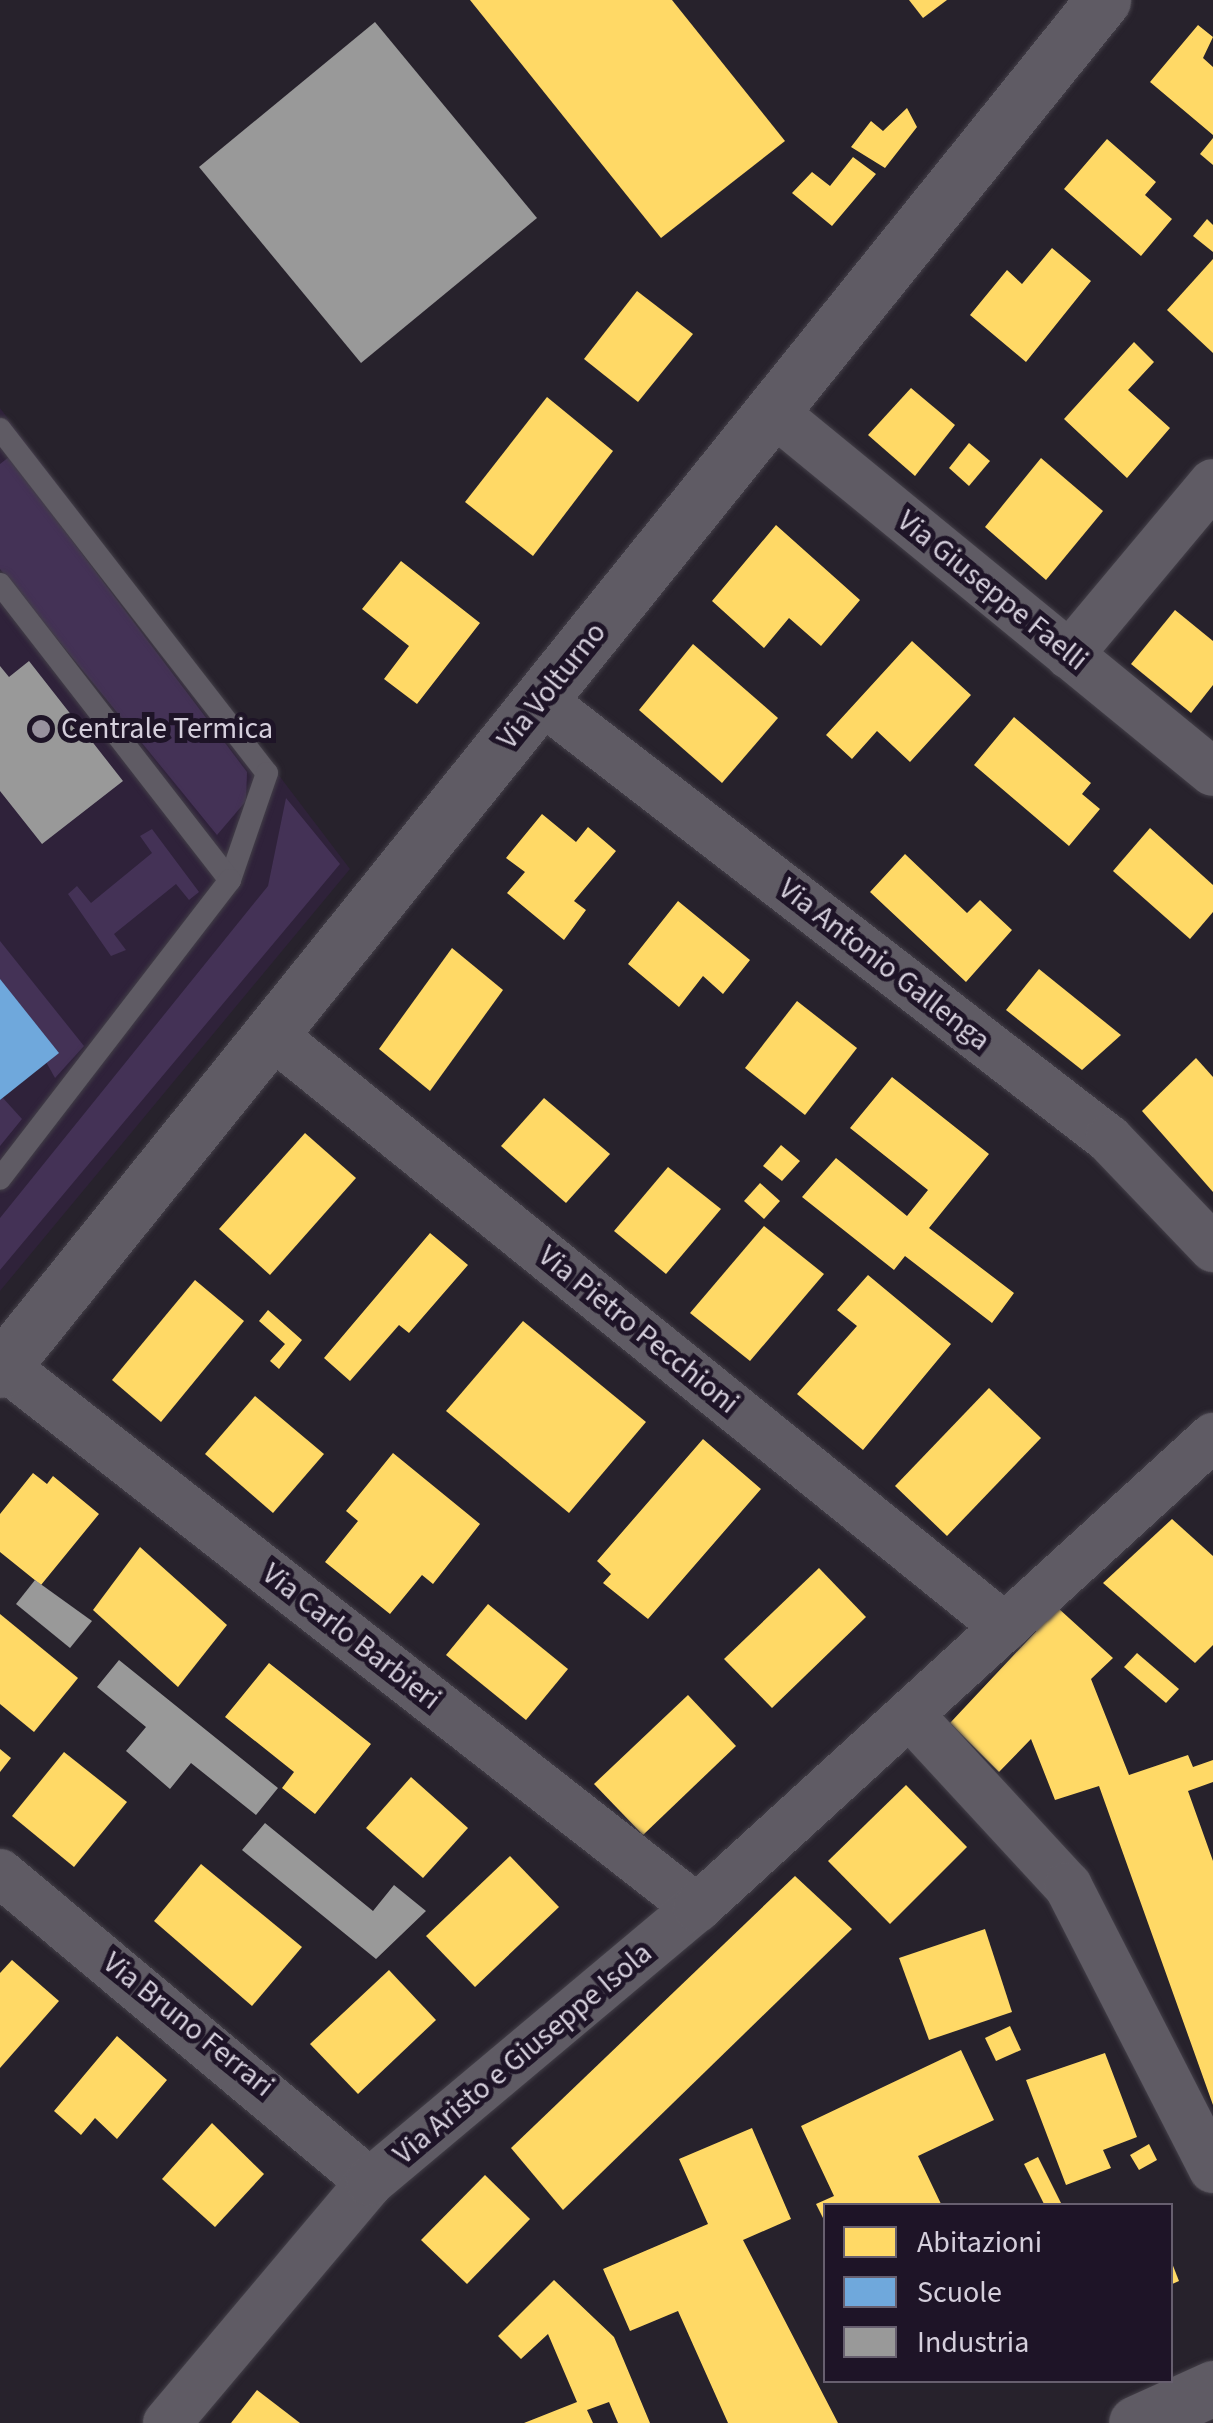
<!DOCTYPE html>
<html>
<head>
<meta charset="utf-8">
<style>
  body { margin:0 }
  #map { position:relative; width:1213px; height:2423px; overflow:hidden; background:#27222c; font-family:"Source Sans 3",sans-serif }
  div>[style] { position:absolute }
  .built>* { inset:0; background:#2f223a }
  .green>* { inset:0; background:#443256 }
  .homes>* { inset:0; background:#ffd966 }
  .schools>* { inset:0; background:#6fa8dc }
  .industry>* { inset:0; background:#999 }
  .roads { filter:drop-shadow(0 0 2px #433f48) drop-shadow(0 0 2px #433f48) }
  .lane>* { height:22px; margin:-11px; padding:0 11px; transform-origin:11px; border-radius:11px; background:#5f5b64 }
  .street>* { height:48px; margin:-24px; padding:0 24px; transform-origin:24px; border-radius:24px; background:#5f5b64 }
  .secondary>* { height:55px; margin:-27.5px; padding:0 27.5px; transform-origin:27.5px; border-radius:27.5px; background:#5f5b64 }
  .dots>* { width:28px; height:28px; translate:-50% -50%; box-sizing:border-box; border:5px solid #1e1427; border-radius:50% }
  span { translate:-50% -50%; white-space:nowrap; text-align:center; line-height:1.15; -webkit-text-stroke:10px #1e1427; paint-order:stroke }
  .street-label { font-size:30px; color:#d5cfdc }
  .poi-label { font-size:30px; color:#d5cfdc }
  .left { translate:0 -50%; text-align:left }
  .legend { position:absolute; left:823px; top:2203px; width:350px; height:180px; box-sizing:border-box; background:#1e1427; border:2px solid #675f6f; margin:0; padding:12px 18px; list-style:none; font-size:30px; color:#d5cfdc }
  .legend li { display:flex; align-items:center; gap:20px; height:50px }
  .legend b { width:50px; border:2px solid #675f6f }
</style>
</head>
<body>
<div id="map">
  <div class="built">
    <div style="clip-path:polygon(0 408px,350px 869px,0 1291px)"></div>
  </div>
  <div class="green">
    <div style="clip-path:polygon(9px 457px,247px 772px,246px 801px,217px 835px,0 569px,0 464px)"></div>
    <div style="clip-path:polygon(286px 798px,340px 864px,0 1270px,0 1218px,268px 886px)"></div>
    <div style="clip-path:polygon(152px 829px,199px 892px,189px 900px,176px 884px,114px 934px,126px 950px,111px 956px,68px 894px,77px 886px,91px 903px,152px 853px,140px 836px)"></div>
    <div style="clip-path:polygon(0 941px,84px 1046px,55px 1078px,0 979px)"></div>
    <div style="clip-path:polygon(3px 1098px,22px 1119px,0 1146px,0 1100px)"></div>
  </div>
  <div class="homes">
    <div style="clip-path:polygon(470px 0,672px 0,785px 141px,661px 238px)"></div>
    <div style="clip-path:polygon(909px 0,947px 0,923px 18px)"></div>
    <div style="clip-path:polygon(1198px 25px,1213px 37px,1203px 58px,1213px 67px,1213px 135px,1150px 82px)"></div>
    <div style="clip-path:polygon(907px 108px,917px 127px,885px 168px,851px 147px,871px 121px,883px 131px)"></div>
    <div style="clip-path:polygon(1213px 138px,1213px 165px,1200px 154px)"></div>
    <div style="clip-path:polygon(1107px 139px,1156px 182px,1145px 195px,1172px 219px,1141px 256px,1064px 189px)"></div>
    <div style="clip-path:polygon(853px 157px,876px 174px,832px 226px,792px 193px,812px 172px,830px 186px)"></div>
    <div style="clip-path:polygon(1207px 219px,1213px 225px,1213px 252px,1193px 236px)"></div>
    <div style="clip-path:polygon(1052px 248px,1091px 281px,1026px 362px,970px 315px,1007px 270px,1022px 284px)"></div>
    <div style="clip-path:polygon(1213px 259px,1213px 353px,1167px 310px)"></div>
    <div style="clip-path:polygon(637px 291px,693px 334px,638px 402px,584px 359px)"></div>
    <div style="clip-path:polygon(1134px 342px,1154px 362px,1128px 390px,1170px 428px,1127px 478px,1064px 419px)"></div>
    <div style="clip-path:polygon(911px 388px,955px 425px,915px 476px,868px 435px)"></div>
    <div style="clip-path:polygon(547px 397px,613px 451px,533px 556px,465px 502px)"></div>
    <div style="clip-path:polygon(969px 443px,990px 461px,969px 486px,949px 468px)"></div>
    <div style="clip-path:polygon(1041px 458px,1103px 511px,1046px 580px,985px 527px)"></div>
    <div style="clip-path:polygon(776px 525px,860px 600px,821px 646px,789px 618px,764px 648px,712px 601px)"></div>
    <div style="clip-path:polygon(401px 561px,480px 623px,417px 704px,384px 679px,409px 646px,362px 609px)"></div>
    <div style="clip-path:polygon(1175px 610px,1213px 641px,1213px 685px,1191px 713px,1131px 664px)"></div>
    <div style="clip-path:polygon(912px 641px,971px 695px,910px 762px,877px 731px,852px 759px,826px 735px)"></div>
    <div style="clip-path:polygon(693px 644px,778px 718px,722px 783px,639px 710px)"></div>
    <div style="clip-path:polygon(1014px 717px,1091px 783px,1082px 794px,1100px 809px,1069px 846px,974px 765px)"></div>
    <div style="clip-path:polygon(542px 814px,576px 842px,588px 827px,616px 851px,574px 901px,586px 910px,564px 940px,507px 893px,525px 872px,506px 858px)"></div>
    <div style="clip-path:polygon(1150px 828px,1213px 885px,1213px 912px,1190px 939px,1113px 871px)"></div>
    <div style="clip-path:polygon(905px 854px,967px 913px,980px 900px,1012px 930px,966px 982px,870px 892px)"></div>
    <div style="clip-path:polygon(678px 901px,750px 960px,723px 994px,703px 976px,679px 1007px,628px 964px)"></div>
    <div style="clip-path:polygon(452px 948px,503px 990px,430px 1091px,379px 1049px)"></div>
    <div style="clip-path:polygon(1039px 969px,1121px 1035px,1082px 1070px,1006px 1010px)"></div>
    <div style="clip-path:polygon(797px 1001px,857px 1048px,805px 1115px,745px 1068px)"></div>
    <div style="clip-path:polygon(1196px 1058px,1213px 1077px,1213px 1192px,1142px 1111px)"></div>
    <div style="clip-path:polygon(892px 1077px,989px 1154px,929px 1228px,1014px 1293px,992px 1323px,905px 1256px,894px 1270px,802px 1197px,836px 1158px,907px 1216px,928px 1190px,850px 1128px)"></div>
    <div style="clip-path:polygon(544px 1098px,610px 1154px,566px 1203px,501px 1146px)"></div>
    <div style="clip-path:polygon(305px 1133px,356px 1178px,270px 1275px,219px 1229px)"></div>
    <div style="clip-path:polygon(781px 1145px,800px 1161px,782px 1181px,763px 1166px)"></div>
    <div style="clip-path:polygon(668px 1167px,721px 1209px,666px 1274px,614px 1231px)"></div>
    <div style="clip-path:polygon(760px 1183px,780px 1201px,764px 1219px,744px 1201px)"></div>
    <div style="clip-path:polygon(764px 1226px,824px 1274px,750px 1361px,690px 1313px)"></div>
    <div style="clip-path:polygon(430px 1233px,468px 1265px,409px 1333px,399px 1325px,350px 1381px,324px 1358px)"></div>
    <div style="clip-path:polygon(868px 1275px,951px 1344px,863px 1450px,797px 1394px,857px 1326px,837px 1310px)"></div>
    <div style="clip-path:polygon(195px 1280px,244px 1321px,161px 1422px,112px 1380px)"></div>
    <div style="clip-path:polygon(268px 1310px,302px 1340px,279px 1369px,270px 1361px,285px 1344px,259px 1321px)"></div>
    <div style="clip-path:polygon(523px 1321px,646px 1422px,569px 1513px,446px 1411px)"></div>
    <div style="clip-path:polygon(989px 1388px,1041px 1438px,947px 1536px,895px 1486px)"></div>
    <div style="clip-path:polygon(255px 1396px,324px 1454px,273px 1513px,205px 1454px)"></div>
    <div style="clip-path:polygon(703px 1439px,761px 1489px,648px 1619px,603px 1583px,611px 1574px,597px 1561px)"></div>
    <div style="clip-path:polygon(393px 1453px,480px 1524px,433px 1584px,422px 1575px,390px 1614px,325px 1562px,358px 1521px,346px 1511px)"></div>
    <div style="clip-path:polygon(33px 1473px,47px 1484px,53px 1476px,99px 1514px,41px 1585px,0 1552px,0 1514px)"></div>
    <div style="clip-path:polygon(1172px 1519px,1213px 1556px,1213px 1645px,1195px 1663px,1103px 1583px)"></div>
    <div style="clip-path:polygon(140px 1547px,227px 1625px,178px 1687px,93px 1610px)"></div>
    <div style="clip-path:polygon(819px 1568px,866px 1617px,772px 1708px,724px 1659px)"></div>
    <div style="clip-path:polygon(488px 1604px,568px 1669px,526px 1720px,446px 1655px)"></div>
    <div style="clip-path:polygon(1058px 1608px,1113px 1658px,1091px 1679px,1129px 1775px,1188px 1755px,1193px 1767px,1213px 1760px,1213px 1782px,1188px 1791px,1213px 1861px,1213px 2105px,1099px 1786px,1055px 1800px,1031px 1739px,999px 1772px,950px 1723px)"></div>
    <div style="clip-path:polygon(0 1614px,78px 1678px,34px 1732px,0 1704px)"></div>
    <div style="clip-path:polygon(1137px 1653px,1179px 1689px,1166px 1703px,1124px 1667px)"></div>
    <div style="clip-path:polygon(269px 1663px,371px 1744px,315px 1814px,282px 1788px,294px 1772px,225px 1717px)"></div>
    <div style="clip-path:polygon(688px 1695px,736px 1746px,643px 1835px,594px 1784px)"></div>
    <div style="clip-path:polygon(0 1749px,11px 1758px,0 1772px)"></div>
    <div style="clip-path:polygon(64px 1752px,127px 1802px,74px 1867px,12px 1816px)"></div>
    <div style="clip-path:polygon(411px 1777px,468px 1828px,423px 1878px,366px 1828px)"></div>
    <div style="clip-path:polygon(906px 1785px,967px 1847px,890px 1924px,828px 1861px)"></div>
    <div style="clip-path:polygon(510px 1856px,559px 1907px,475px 1987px,426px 1936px)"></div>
    <div style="clip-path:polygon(201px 1864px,302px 1947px,252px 2006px,154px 1921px)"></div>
    <div style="clip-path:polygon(795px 1876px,852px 1929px,563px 2210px,511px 2148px)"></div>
    <div style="clip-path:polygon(985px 1929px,1012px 2012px,929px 2040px,899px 1958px)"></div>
    <div style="clip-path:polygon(12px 1960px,59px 2001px,0 2068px,0 1973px)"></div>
    <div style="clip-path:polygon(389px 1970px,436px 2020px,358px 2094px,310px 2044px)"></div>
    <div style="clip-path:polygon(1010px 2026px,1021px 2050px,996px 2061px,985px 2038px)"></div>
    <div style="clip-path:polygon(117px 2036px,167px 2080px,117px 2139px,95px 2118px,81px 2135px,54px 2111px)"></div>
    <div style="clip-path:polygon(961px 2050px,994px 2120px,918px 2156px,942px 2206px,826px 2206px,826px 2224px,816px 2204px,834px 2196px,801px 2126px)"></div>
    <div style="clip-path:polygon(1105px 2053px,1137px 2137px,1103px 2150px,1111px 2168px,1066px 2185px,1026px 2080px)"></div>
    <div style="clip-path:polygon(212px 2123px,264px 2174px,215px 2227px,162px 2179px)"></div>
    <div style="clip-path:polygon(752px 2128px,791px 2219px,743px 2240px,838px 2423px,728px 2423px,678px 2311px,630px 2331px,603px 2269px,708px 2224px,679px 2159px)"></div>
    <div style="clip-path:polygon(1149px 2144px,1157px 2160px,1139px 2170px,1130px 2155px)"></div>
    <div style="clip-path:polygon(1038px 2157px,1061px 2203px,1045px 2206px,1024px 2164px)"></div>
    <div style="clip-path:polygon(485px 2175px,530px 2219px,467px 2284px,421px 2240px)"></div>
    <div style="clip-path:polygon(1170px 2258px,1179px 2281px,1170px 2285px)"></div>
    <div style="clip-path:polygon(554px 2280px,614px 2337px,650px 2423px,618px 2423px,609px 2402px,587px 2410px,593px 2423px,524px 2423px,577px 2402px,548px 2334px,521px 2359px,498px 2336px)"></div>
    <div style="clip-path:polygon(257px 2390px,300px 2423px,231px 2423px)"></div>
  </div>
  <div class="schools">
    <div style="clip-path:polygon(0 979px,59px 1053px,0 1100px)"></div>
  </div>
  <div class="industry">
    <div style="clip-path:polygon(375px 22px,537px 218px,361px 363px,199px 167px)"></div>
    <div style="clip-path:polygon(29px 661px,123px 781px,42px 844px,0 791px,0 666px,9px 677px)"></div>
    <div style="clip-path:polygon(35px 1580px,92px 1621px,70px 1648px,16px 1604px)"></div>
    <div style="clip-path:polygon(119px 1660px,278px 1788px,256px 1815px,191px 1763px,170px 1789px,126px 1751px,146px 1727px,97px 1687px)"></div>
    <div style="clip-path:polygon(265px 1823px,373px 1911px,394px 1885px,426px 1911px,376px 1959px,242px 1850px)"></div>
  </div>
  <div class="roads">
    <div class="lane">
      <div style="left:0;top:429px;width:435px;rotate:52.2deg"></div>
      <div style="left:267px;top:773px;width:113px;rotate:109.1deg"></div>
      <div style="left:0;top:584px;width:375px;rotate:52.2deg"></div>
      <div style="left:230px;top:880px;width:377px;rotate:127.6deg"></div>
    </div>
    <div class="street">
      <div style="left:771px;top:410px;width:571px;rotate:39.32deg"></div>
      <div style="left:1069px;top:655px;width:224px;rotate:-50.1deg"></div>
      <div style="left:541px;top:700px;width:718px;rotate:37.7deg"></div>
      <div style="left:1109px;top:1139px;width:151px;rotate:46.3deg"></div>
      <div style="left:271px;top:1034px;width:944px;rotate:38.93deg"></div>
      <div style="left:4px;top:1366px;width:880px;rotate:38.03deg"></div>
      <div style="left:910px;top:1715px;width:233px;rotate:47.3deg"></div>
      <div style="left:1068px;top:1886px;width:318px;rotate:62.9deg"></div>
      <div style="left:0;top:1873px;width:482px;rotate:39.9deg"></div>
      <div style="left:167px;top:2423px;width:315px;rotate:-49.9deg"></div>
      <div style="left:370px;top:2182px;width:427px;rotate:-40deg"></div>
      <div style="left:697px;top:1908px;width:699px;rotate:-42.39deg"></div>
    </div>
    <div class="secondary">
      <div style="left:0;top:1370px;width:1759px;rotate:-51.16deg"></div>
      <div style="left:1136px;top:2423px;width:85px;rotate:-24.4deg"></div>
    </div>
  </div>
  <div class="dots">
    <div style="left:41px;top:729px;background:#98929e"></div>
  </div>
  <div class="street-label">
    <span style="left:992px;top:591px;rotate:39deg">Via Giuseppe Faelli</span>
    <span style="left:552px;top:686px;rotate:-51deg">Via Volturno</span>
    <span style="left:884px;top:965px;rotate:38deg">Via Antonio Gallenga</span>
    <span style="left:638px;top:1330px;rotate:39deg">Via Pietro Pecchioni</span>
    <span style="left:351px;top:1637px;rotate:38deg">Via Carlo Barbieri</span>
    <span style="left:188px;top:2025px;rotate:39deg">Via Bruno Ferrari</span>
    <span style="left:523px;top:2054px;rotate:-40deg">Via Aristo e Giuseppe Isola</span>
  </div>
  <div class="poi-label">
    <span class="left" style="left:61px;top:729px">Centrale Termica</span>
  </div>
  <ul class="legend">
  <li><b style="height:28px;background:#ffd966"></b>Abitazioni</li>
  <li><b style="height:28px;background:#6fa8dc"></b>Scuole</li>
  <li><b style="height:28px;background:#999"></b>Industria</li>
  </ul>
</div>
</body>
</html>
